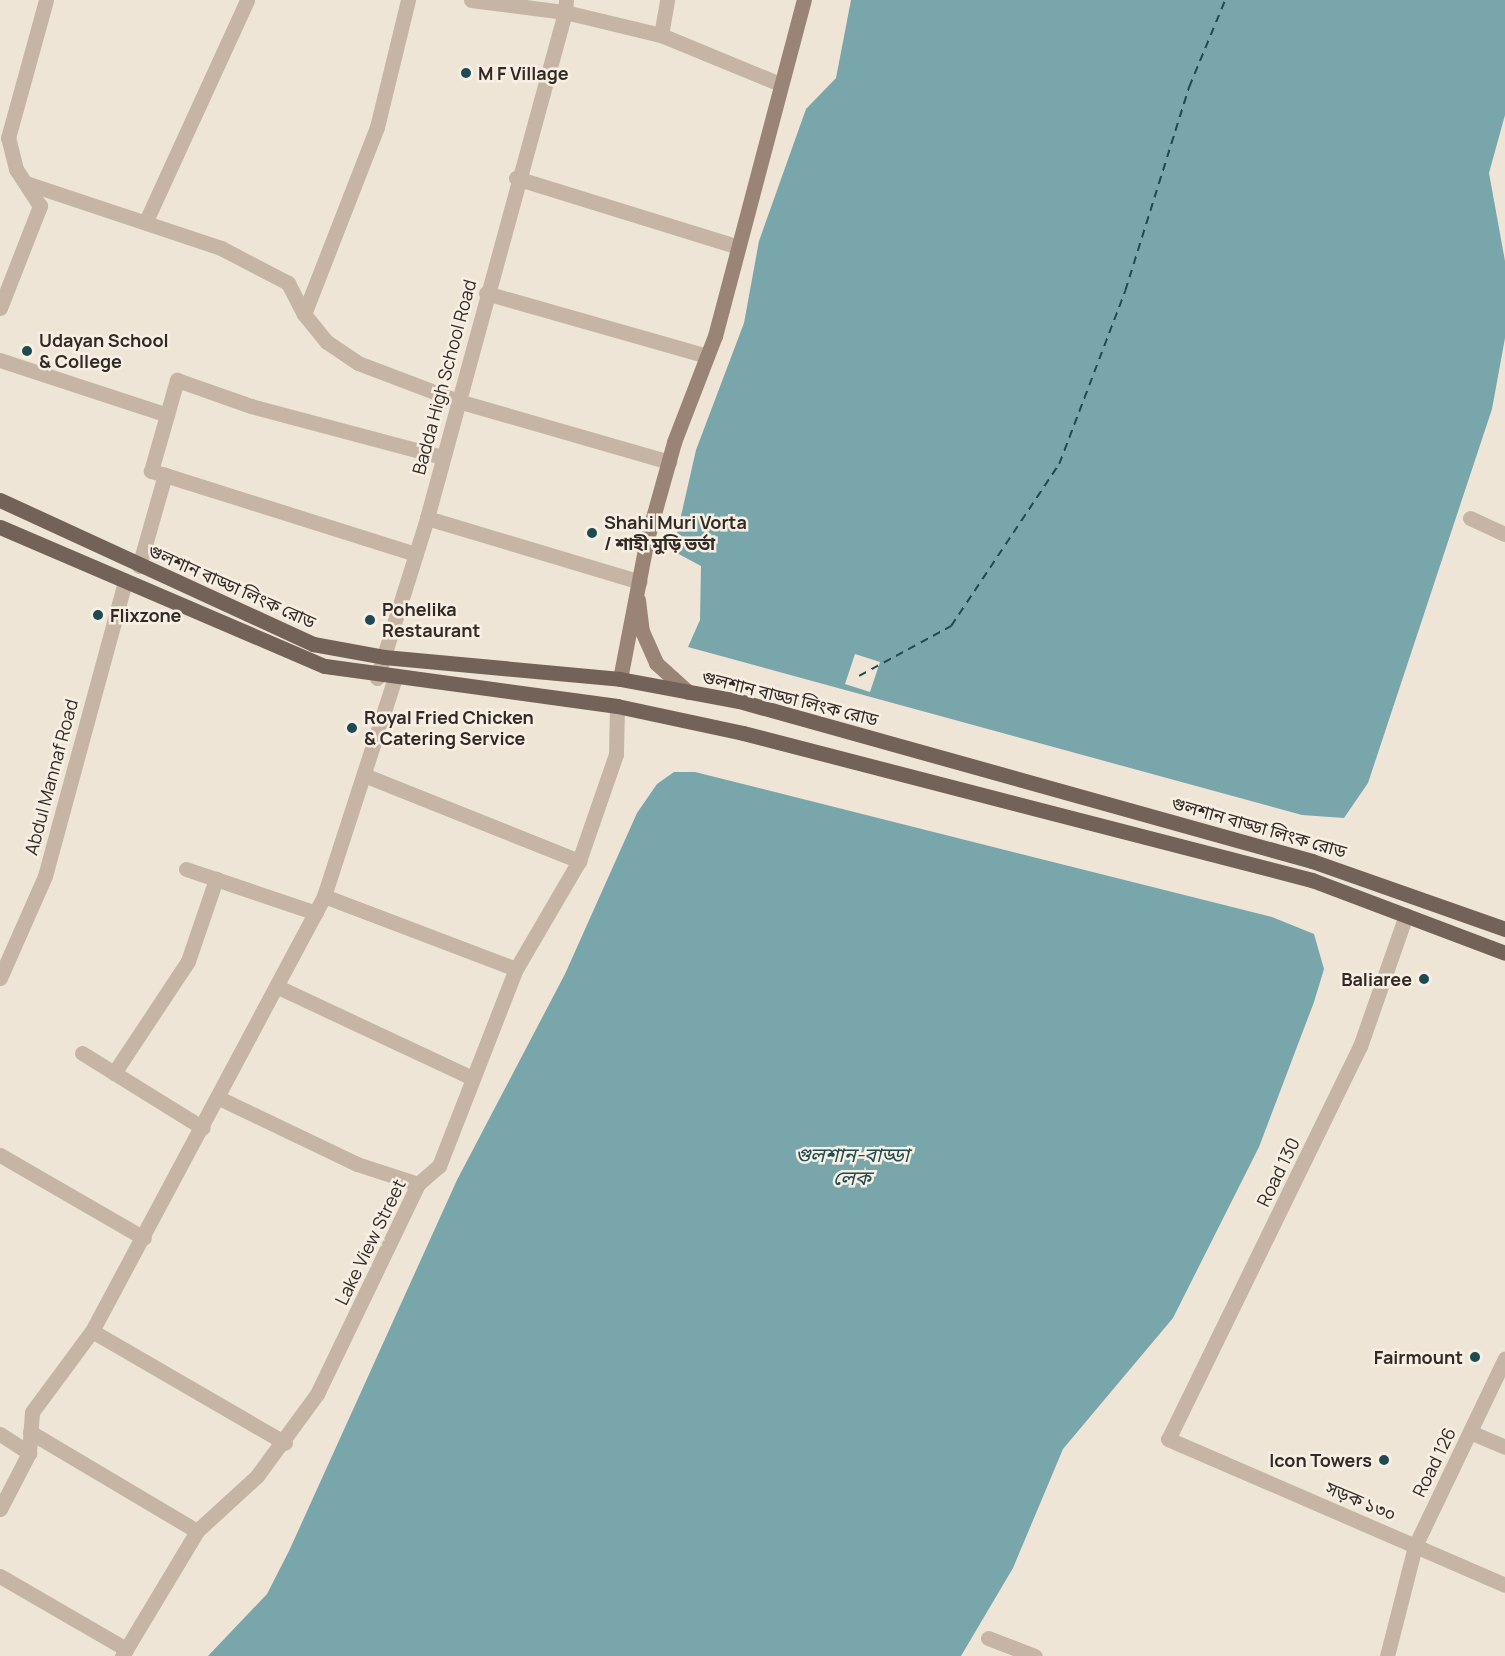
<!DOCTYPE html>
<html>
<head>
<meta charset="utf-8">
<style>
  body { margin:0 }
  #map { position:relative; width:1505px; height:1656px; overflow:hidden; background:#efe5d7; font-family:Manrope,"Noto Sans Bengali",sans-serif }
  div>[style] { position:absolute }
  .water>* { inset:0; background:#78a6aa }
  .pier>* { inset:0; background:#efe5d7 }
  .ferry>* { height:1.5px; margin-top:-0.75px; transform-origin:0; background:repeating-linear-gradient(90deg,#1d4b51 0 8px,transparent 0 14px) }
  .street>* { height:15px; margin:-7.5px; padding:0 7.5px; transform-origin:7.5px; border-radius:7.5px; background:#c6b5a4 }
  .secondary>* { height:15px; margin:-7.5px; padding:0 7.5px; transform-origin:7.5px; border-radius:7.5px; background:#998476 }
  .primary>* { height:15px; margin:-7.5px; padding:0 7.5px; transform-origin:7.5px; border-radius:7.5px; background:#736257 }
  .dots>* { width:16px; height:16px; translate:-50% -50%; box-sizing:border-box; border:3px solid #f7efe3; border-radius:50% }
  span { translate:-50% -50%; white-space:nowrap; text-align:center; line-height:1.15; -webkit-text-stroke:5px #f7efe3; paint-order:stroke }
  .poi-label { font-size:18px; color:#322a25; font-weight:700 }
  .left { translate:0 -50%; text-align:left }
  .right { translate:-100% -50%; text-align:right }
  .street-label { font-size:18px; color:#322a25 }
  .water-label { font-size:20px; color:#1d4b51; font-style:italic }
</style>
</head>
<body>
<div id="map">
  <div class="water">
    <div style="clip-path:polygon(851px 0,1505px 0,1505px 115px,1489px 173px,1505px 261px,1505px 338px,1492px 409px,1368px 783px,1344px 818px,1302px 815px,688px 647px,700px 620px,701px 566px,673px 551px,696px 450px,744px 323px,759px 241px,806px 109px,836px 78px)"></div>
    <div style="clip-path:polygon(674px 772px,695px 772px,1272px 917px,1314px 934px,1324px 969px,1314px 1002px,1259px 1147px,1173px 1318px,1063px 1449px,1013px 1568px,961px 1656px,208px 1656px,267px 1594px,289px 1551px,457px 1180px,565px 974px,637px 813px,657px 784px)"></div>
  </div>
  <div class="pier">
    <div style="clip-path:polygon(855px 654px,880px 662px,870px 692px,845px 684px)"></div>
  </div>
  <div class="ferry">
    <div style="left:859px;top:676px;width:105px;rotate:-28.5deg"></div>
    <div style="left:951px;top:626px;width:195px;rotate:-56.3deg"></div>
    <div style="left:1059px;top:464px;width:185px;rotate:-69.1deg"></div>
    <div style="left:1125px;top:291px;width:214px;rotate:-72.6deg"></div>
    <div style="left:1189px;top:87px;width:94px;rotate:-67.5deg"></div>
  </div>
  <div class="street">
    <div style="left:408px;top:0;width:131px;rotate:103.7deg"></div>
    <div style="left:377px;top:127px;width:201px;rotate:111.3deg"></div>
    <div style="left:304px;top:314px;width:36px;rotate:51deg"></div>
    <div style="left:327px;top:342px;width:37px;rotate:34deg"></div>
    <div style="left:358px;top:363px;width:107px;rotate:20.8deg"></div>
    <div style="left:458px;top:401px;width:220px;rotate:16.1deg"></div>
    <div style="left:471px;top:0;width:95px;rotate:7.3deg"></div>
    <div style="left:565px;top:12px;width:12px;rotate:-85deg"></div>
    <div style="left:661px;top:35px;width:129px;rotate:22.4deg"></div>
    <div style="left:516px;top:178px;width:229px;rotate:17.2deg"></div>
    <div style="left:26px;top:183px;width:206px;rotate:18.4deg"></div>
    <div style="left:221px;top:248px;width:76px;rotate:27.6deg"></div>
    <div style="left:288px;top:283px;width:35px;rotate:63deg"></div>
    <div style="left:146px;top:221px;width:243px;rotate:-65.4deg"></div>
    <div style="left:486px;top:293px;width:230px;rotate:15.9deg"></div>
    <div style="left:0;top:308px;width:110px;rotate:-68.6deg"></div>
    <div style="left:40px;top:206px;width:44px;rotate:-123deg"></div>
    <div style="left:16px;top:169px;width:32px;rotate:-104deg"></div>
    <div style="left:8px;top:138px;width:143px;rotate:-74.6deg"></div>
    <div style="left:0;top:360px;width:176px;rotate:18.2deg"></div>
    <div style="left:165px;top:475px;width:263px;rotate:17.5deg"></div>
    <div style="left:427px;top:518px;width:222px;rotate:16.7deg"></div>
    <div style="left:1470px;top:518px;width:38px;rotate:25deg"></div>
    <div style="left:139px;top:566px;width:95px;rotate:-74.1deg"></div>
    <div style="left:165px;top:475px;width:15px;rotate:-164deg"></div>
    <div style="left:151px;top:471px;width:95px;rotate:-74.1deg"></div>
    <div style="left:177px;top:380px;width:78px;rotate:19.4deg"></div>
    <div style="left:251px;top:406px;width:199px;rotate:14.9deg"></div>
    <div style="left:377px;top:678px;width:168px;rotate:-72.6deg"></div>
    <div style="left:427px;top:518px;width:524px;rotate:-74.74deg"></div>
    <div style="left:565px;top:12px;width:99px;rotate:13.5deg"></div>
    <div style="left:661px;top:35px;width:36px;rotate:-80deg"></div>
    <div style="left:364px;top:775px;width:232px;rotate:21.8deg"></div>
    <div style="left:186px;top:869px;width:137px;rotate:18.7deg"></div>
    <div style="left:324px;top:896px;width:205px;rotate:20.8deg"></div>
    <div style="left:1406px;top:915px;width:139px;rotate:109.3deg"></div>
    <div style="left:1360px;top:1046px;width:437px;rotate:116deg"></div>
    <div style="left:1168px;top:1439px;width:367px;rotate:23.4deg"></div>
    <div style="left:0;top:978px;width:111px;rotate:-66.2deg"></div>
    <div style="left:45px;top:876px;width:306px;rotate:-74.8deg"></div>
    <div style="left:278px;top:987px;width:214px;rotate:25.1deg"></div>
    <div style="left:82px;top:1053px;width:142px;rotate:31.8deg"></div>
    <div style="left:114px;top:1073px;width:134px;rotate:-56.5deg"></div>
    <div style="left:188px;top:961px;width:87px;rotate:-71.1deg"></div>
    <div style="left:219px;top:1098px;width:153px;rotate:25.6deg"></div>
    <div style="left:357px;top:1164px;width:64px;rotate:18.2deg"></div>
    <div style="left:0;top:1155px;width:166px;rotate:30deg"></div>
    <div style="left:92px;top:1331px;width:223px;rotate:30.1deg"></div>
    <div style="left:30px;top:1432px;width:194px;rotate:30.7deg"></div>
    <div style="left:1470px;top:1432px;width:38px;rotate:23deg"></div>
    <div style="left:0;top:1434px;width:35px;rotate:33deg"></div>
    <div style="left:0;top:1509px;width:63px;rotate:-62.6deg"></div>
    <div style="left:29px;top:1453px;width:41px;rotate:-85.8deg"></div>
    <div style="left:32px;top:1412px;width:101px;rotate:-53.5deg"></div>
    <div style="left:92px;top:1331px;width:493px;rotate:-61.9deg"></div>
    <div style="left:324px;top:896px;width:227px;rotate:-72deg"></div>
    <div style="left:0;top:1576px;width:146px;rotate:30.1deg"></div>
    <div style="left:988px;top:1638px;width:50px;rotate:21deg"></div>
    <div style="left:122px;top:1656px;width:146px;rotate:-59deg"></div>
    <div style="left:197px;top:1531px;width:81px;rotate:-42.5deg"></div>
    <div style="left:257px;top:1476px;width:102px;rotate:-53.8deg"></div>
    <div style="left:317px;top:1394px;width:233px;rotate:-64.3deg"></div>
    <div style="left:418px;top:1184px;width:28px;rotate:-41deg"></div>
    <div style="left:439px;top:1166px;width:212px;rotate:-68.7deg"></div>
    <div style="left:516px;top:969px;width:125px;rotate:-59.7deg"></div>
    <div style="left:579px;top:861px;width:113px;rotate:-70.9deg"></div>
    <div style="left:616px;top:754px;width:48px;rotate:-88.8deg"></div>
    <div style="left:1387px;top:1656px;width:114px;rotate:-75.7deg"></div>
    <div style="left:1415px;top:1546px;width:208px;rotate:-64.4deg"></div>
  </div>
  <div class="secondary">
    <div style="left:638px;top:600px;width:31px;rotate:83deg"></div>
    <div style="left:642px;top:631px;width:35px;rotate:66deg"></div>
    <div style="left:656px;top:663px;width:43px;rotate:42.2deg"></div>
    <div style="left:620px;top:679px;width:143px;rotate:-79.1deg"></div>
    <div style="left:647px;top:539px;width:101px;rotate:-74.4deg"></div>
    <div style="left:674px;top:442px;width:114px;rotate:-68.9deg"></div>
    <div style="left:715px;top:336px;width:348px;rotate:-75.2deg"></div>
  </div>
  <div class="primary">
    <div style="left:0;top:500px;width:345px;rotate:24.7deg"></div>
    <div style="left:313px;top:644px;width:72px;rotate:10.4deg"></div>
    <div style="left:384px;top:657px;width:237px;rotate:5.3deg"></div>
    <div style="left:620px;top:679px;width:121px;rotate:10.5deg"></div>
    <div style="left:739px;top:701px;width:595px;rotate:15.6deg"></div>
    <div style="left:1312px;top:861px;width:205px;rotate:19.4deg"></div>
    <div style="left:0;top:527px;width:353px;rotate:23.2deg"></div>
    <div style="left:325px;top:666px;width:295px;rotate:7.8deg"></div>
    <div style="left:617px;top:706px;width:129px;rotate:12.1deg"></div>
    <div style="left:743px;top:733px;width:588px;rotate:14.49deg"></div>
    <div style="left:1312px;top:880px;width:206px;rotate:20.7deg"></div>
  </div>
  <div class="dots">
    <div style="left:466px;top:73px;background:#1d4b51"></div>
    <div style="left:27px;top:351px;background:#1d4b51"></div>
    <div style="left:592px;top:533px;background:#1d4b51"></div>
    <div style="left:98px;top:615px;background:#1d4b51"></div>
    <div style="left:370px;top:620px;background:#1d4b51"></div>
    <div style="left:352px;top:728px;background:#1d4b51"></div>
    <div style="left:1424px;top:979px;background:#1d4b51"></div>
    <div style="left:1475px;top:1357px;background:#1d4b51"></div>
    <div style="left:1384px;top:1460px;background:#1d4b51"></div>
  </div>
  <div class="poi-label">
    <span class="left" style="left:478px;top:73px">M F Village</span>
    <span class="left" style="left:39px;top:351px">Udayan School<br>&amp; College</span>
    <span class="left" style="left:604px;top:533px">Shahi Muri Vorta<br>/ শাহী মুড়ি ভর্তা</span>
    <span class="left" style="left:382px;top:620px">Pohelika<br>Restaurant</span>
    <span class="left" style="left:110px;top:615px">Flixzone</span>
    <span class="left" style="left:364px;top:728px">Royal Fried Chicken<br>&amp; Catering Service</span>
    <span class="right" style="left:1412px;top:979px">Baliaree</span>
    <span class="right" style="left:1463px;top:1357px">Fairmount</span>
    <span class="right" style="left:1372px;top:1460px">Icon Towers</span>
  </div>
  <div class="street-label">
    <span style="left:444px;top:377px;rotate:-75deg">Badda High School Road</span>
    <span style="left:232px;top:586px;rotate:24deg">গুলশান বাড্ডা লিংক রোড</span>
    <span style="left:790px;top:698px;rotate:14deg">গুলশান বাড্ডা লিংক রোড</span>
    <span style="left:51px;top:777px;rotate:-75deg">Abdul Mannaf Road</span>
    <span style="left:1259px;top:827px;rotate:16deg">গুলশান বাড্ডা লিংক রোড</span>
    <span style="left:1278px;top:1172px;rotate:-64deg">Road 130</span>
    <span style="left:370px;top:1242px;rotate:-64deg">Lake View Street</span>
    <span style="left:1434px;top:1462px;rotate:-64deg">Road 126</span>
    <span style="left:1361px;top:1501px;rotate:23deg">সড়ক ১৩০</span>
  </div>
  <div class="water-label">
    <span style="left:852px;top:1166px">গুলশান-বাড্ডা<br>লেক</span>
  </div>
</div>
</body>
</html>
